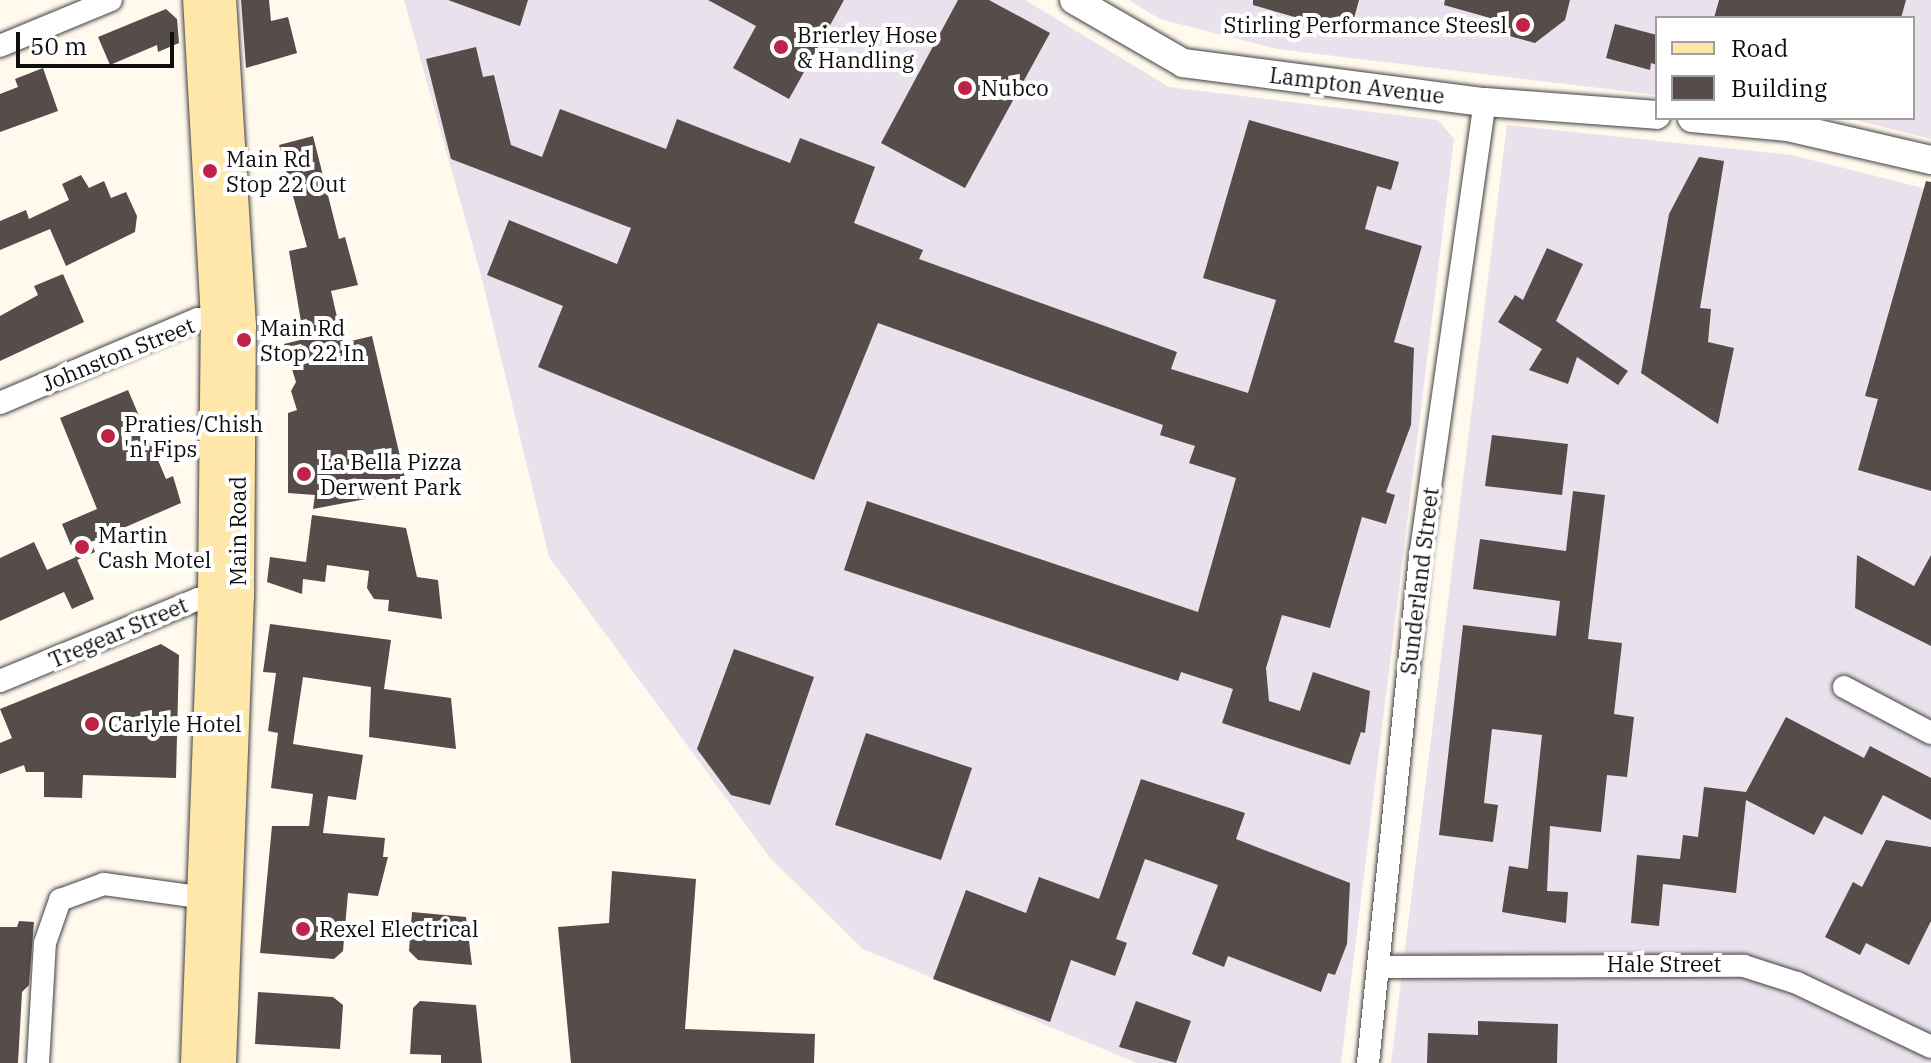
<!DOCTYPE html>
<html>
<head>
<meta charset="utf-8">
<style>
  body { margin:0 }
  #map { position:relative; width:1931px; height:1063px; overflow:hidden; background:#fff9ee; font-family:"IBM Plex Serif",serif }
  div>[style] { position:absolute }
  .industrial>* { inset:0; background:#e9e2ec }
  .building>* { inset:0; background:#564c4a }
  .roads { filter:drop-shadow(0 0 2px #414141) drop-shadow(0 0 2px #414141) }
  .minor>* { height:22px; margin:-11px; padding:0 11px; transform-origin:11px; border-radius:11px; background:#fff }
  .tertiary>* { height:28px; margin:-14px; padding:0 14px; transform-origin:14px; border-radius:14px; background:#fff }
  .secondary>* { height:32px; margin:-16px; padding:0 16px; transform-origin:16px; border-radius:16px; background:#ffe6a9 }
  .dots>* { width:22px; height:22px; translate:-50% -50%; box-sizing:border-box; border:4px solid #fff; border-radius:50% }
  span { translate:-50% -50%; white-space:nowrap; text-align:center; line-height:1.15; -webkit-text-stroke:8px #fff; paint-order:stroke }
  .poi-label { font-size:22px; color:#0e0e0e }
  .right { translate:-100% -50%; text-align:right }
  .left { translate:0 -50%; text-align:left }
  .street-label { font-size:22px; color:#0e0e0e }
  .legend { position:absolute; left:1655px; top:16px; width:260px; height:104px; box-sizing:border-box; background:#fff; border:2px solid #9f9f9f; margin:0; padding:10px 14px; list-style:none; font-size:24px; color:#0e0e0e }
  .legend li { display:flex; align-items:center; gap:16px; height:40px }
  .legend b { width:40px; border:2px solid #9f9f9f }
  .scale { position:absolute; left:16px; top:32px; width:158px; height:36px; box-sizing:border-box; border:4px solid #0e0e0e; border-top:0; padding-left:10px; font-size:24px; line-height:28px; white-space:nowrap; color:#0e0e0e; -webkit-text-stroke:6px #fff; paint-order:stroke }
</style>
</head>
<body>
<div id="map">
  <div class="industrial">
    <div style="clip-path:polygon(404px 0,1025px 0,1169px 87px,1438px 120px,1454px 139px,1341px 1063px,1137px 1063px,863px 949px,770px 858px,549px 557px,481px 275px)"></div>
    <div style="clip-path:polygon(1129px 0,1931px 0,1931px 139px,1848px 118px,1913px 118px,1913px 18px,1657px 18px,1657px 95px,1277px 49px,1160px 19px)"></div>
    <div style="clip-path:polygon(1507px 125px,1792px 155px,1931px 190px,1931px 1063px,1391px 1063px)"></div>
  </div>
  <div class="building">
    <div style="clip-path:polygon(241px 0,269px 0,271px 21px,288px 17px,297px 53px,246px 68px)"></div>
    <div style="clip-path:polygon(448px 0,528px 0,520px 26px)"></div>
    <div style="clip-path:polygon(708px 0,844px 0,789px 99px,733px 68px,756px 26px)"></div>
    <div style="clip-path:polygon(958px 0,989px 0,1050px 33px,965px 188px,881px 143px)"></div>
    <div style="clip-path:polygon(1253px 0,1359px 0,1350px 33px,1253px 5px)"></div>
    <div style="clip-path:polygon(1445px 0,1570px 0,1565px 20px,1535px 43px,1487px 30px,1490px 18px,1444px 5px)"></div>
    <div style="clip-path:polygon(1719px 0,1906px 0,1901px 18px,1714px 18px)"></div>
    <div style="clip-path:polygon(166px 9px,177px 19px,179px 43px,158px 52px,157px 45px,110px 65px,98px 37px)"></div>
    <div style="clip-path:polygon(1615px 24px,1657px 35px,1657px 65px,1651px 63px,1650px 70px,1606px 58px)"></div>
    <div style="clip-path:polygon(476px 47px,483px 77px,494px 75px,511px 145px,542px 157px,560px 109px,666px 149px,677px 119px,790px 163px,800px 138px,875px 167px,854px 223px,923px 250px,919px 259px,1177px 352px,1171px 369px,1248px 393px,1276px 300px,1203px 278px,1249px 120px,1399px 162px,1391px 190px,1377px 186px,1365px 229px,1422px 246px,1394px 342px,1414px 348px,1411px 425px,1386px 492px,1395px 495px,1386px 524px,1362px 517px,1330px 628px,1282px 615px,1266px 668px,1269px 701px,1300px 711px,1313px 672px,1370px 691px,1365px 733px,1361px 732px,1350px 765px,1222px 723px,1233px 689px,1181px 672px,1178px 681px,844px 570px,867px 501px,1198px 612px,1236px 478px,1189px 463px,1195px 446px,1160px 435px,1163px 425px,878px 323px,814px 480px,538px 367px,563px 306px,487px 275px,509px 220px,617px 264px,631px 228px,451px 159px,426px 59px)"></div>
    <div style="clip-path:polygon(43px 68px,58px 111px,0 132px,0 94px,18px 87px,15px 79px)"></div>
    <div style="clip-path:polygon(313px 136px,339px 239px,345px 237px,358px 285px,331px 291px,343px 343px,372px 336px,408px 491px,313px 509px,315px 495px,288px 493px,288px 413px,297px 410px,291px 391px,296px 382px,284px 344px,304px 339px,289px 251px,307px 247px,279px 145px)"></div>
    <div style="clip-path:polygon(1699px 157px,1724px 161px,1700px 308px,1711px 309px,1708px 342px,1734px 348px,1718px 424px,1641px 373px,1669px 214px)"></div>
    <div style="clip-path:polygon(81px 175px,89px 188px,104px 181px,111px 198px,126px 192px,137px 216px,135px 232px,66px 266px,50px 229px,0 250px,0 221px,26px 210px,29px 219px,69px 200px,62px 184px)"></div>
    <div style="clip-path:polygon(1926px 181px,1931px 182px,1931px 491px,1858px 470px,1878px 399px,1865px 396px)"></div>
    <div style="clip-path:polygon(1547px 248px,1583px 264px,1556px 321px,1628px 371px,1618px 385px,1577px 357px,1568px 384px,1529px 370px,1542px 349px,1498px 322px,1515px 295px,1523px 300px)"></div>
    <div style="clip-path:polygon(63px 274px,84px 322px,0 361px,0 316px,38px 295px,34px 286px)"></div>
    <div style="clip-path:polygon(128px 390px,166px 479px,173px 476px,181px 503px,91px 542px,95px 552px,77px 560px,62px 524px,97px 509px,60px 418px)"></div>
    <div style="clip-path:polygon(1492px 435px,1568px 444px,1562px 495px,1485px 486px)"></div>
    <div style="clip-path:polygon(1573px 491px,1605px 495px,1588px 639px,1622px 643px,1614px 714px,1634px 717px,1627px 777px,1607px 775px,1601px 832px,1550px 826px,1547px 891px,1568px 892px,1566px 923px,1502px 912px,1509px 866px,1528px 869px,1542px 735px,1492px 729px,1484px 803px,1498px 805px,1493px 842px,1439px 835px,1463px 625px,1556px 636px,1560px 601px,1473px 589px,1480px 539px,1566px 551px)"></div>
    <div style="clip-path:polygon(312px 515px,406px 528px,417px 577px,438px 580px,442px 619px,388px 611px,389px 600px,374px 599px,367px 588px,369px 571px,327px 565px,325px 582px,303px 579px,302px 594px,267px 582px,270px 557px,306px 562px)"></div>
    <div style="clip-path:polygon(34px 542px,47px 570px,76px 557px,94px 599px,72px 609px,64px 592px,0 621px,0 558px)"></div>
    <div style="clip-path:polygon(1857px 555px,1914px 586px,1931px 555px,1931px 646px,1855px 608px)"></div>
    <div style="clip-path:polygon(270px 624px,391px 640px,384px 689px,451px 698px,456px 749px,369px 737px,371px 687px,303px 677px,293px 744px,363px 755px,356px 800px,328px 796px,323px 833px,385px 838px,383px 857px,388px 857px,378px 896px,348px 893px,343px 951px,334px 959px,260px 953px,272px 826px,309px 826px,313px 794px,271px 788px,278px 733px,268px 731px,276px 673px,263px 672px)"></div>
    <div style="clip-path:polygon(161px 644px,179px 655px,176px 778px,83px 775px,82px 798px,44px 797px,44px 772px,26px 772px,24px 765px,0 774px,0 743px,12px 738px,0 709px)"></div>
    <div style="clip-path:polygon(734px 649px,814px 677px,770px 805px,731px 795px,697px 749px)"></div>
    <div style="clip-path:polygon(1786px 717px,1864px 758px,1870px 746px,1931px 778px,1931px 820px,1883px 795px,1862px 835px,1824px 816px,1814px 835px,1746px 800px,1736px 893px,1663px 884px,1659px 926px,1631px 923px,1637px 855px,1680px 859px,1683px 835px,1698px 837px,1704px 787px,1746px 792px)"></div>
    <div style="clip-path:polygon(866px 733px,972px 768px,941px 860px,835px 825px)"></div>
    <div style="clip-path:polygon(1141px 779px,1245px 813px,1236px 839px,1350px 883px,1347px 944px,1335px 975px,1328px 973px,1321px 992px,1228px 956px,1224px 967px,1192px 954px,1218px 885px,1145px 859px,1116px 939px,1127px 943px,1115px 976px,1071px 960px,1050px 1022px,933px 979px,966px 890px,1026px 913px,1039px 877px,1099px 899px)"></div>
    <div style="clip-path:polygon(1886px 840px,1931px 847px,1931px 921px,1909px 965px,1866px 943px,1860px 955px,1825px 937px,1853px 882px,1862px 887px)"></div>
    <div style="clip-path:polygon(612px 871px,696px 879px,685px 1029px,815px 1034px,814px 1063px,571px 1063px,558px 927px,609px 923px)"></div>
    <div style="clip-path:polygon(412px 912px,466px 917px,472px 965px,418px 960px,409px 951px)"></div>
    <div style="clip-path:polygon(19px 921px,34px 922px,29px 985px,22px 992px,18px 1063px,0 1063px,0 927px,17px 927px)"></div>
    <div style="clip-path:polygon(258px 992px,333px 997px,343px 1005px,340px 1049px,255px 1044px)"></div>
    <div style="clip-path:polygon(420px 1001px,476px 1005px,482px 1063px,441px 1063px,441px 1055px,410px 1054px,413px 1008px)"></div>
    <div style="clip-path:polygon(1136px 1001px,1191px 1021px,1176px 1063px,1119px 1047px)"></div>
    <div style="clip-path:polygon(1478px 1021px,1558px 1024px,1557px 1063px,1427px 1063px,1428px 1033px,1478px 1035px)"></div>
  </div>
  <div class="roads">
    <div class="minor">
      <div style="left:0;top:46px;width:120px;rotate:-22.5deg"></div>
      <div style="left:0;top:403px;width:215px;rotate:-23deg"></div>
      <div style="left:198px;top:319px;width:32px"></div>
      <div style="left:0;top:681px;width:214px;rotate:-22.5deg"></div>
      <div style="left:198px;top:599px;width:28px;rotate:-8deg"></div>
      <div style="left:1844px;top:687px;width:98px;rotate:27.9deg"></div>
      <div style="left:1379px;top:967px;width:365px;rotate:-0.2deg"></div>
      <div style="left:1744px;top:966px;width:56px;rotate:17.8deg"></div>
      <div style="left:1797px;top:983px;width:148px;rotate:25.5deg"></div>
      <div style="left:38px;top:1063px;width:120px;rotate:-86.7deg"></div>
      <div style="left:45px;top:943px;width:46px;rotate:-70.8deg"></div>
      <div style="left:60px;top:900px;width:47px;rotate:-20deg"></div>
      <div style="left:104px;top:884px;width:111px;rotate:7.8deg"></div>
      <div style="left:1368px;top:1063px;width:509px;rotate:-84.13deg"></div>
      <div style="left:1420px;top:557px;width:460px;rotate:-81.9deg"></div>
    </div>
    <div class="tertiary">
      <div style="left:1074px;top:0;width:126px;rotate:30deg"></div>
      <div style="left:1183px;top:63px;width:305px;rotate:7.4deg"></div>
      <div style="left:1485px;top:102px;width:172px;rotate:4.3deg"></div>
      <div style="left:1692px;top:118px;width:96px;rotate:5.4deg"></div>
      <div style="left:1788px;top:127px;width:147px;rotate:13deg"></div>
    </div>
    <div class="secondary">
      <div style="left:197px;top:1063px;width:469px;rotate:-87.9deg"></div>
      <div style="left:214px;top:594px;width:275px;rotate:-89.4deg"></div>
      <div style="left:217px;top:319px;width:320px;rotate:-93.2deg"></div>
      <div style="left:220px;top:1063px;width:468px;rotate:-87.8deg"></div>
      <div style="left:238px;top:595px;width:269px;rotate:-89.6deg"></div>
      <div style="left:240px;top:326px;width:327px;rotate:-93.5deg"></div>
    </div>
  </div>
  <div class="dots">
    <div style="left:1523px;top:25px;background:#c02348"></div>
    <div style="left:781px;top:47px;background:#c02348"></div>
    <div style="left:965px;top:88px;background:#c02348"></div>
    <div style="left:210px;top:171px;background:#c02348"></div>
    <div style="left:244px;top:340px;background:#c02348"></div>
    <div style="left:108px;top:436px;background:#c02348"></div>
    <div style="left:304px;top:474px;background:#c02348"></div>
    <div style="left:82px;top:547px;background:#c02348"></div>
    <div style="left:92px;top:724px;background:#c02348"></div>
    <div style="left:303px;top:929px;background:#c02348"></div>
  </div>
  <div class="poi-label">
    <span class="right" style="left:1507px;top:25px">Stirling Performance Steesl</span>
    <span class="left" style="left:797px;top:47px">Brierley Hose<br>&amp; Handling</span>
    <span class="left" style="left:981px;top:88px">Nubco</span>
    <span class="left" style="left:226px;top:171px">Main Rd<br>Stop 22 Out</span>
    <span class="left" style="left:260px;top:340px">Main Rd<br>Stop 22 In</span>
    <span class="left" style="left:124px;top:436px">Praties/Chish<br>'n' Fips</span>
    <span class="left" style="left:320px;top:474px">La Bella Pizza<br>Derwent Park</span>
    <span class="left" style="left:98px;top:547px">Martin<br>Cash Motel</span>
    <span class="left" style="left:108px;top:724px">Carlyle Hotel</span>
    <span class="left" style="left:319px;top:929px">Rexel Electrical</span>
  </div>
  <div class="street-label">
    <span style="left:1357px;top:85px;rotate:7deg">Lampton Avenue</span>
    <span style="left:118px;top:354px;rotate:-22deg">Johnston Street</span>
    <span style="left:238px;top:531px;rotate:-90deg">Main Road</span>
    <span style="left:1419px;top:581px;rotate:-83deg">Sunderland Street</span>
    <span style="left:118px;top:632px;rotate:-23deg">Tregear Street</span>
    <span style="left:1664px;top:964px">Hale Street</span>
  </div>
  <ul class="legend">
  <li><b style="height:10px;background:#ffe6a9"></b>Road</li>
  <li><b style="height:22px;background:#564c4a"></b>Building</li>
  </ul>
  <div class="scale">50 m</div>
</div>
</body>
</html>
